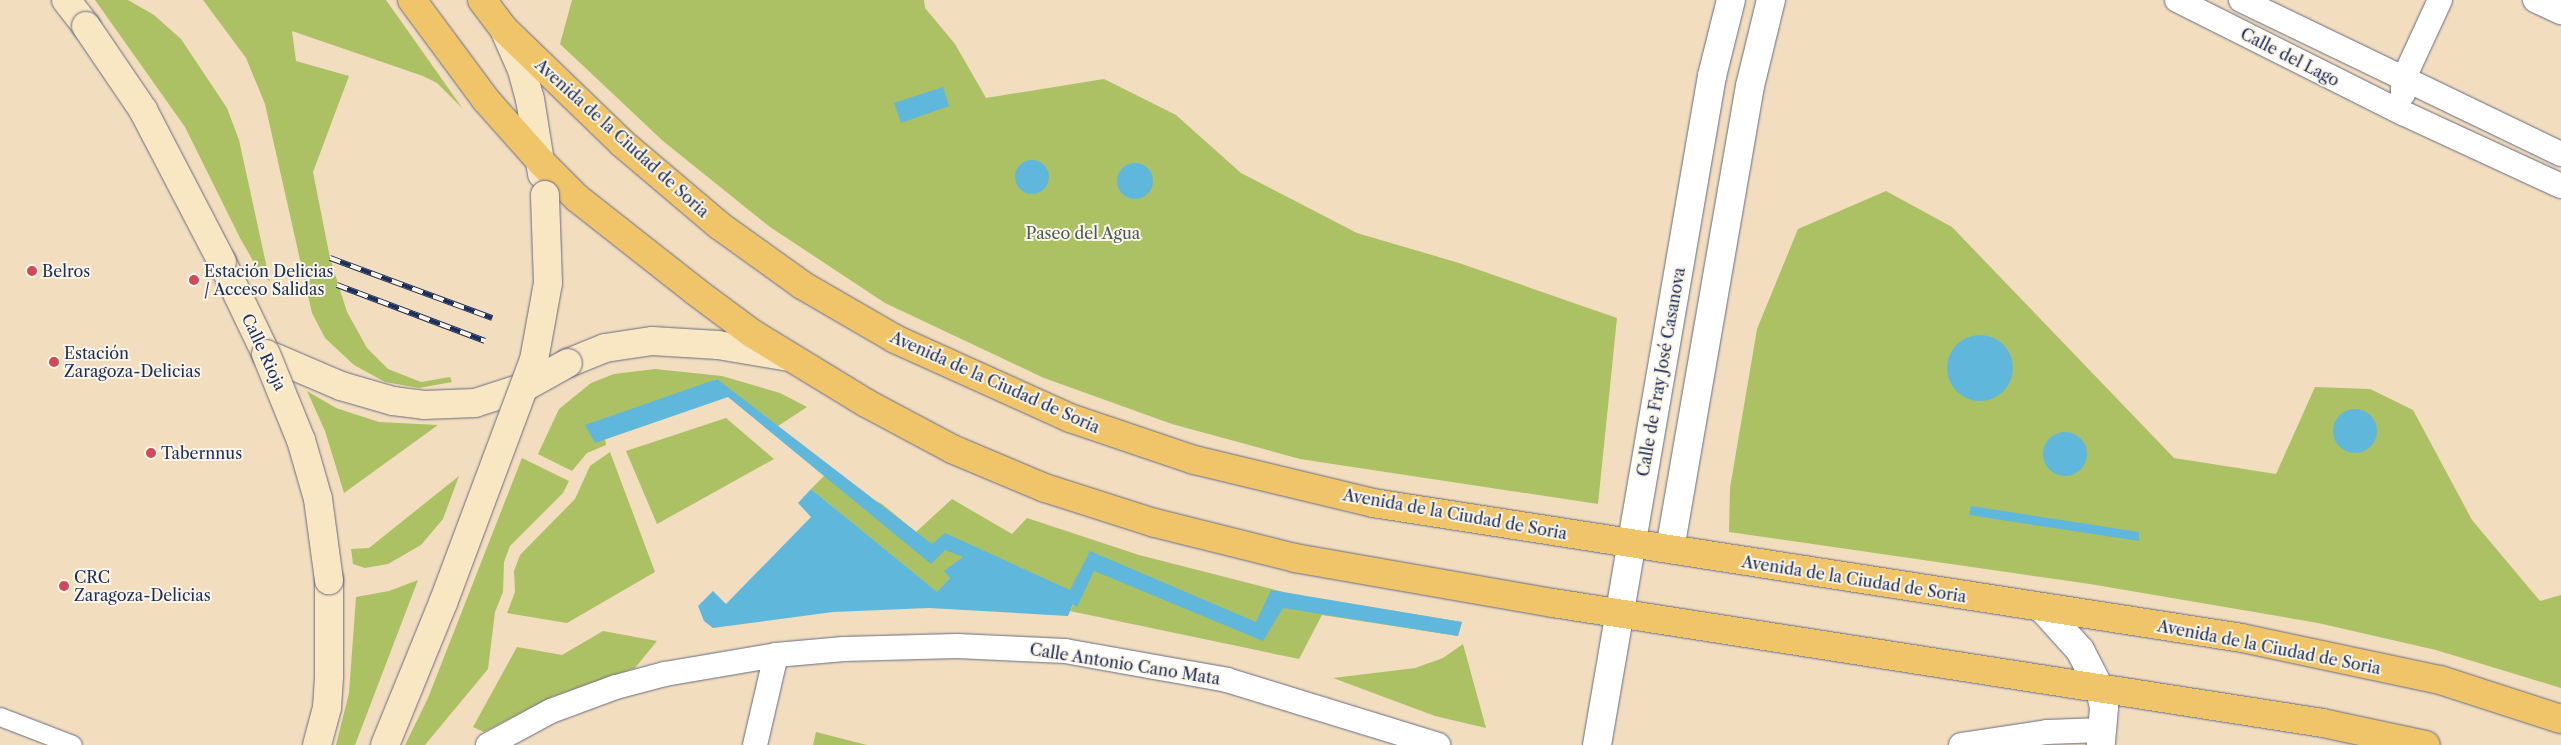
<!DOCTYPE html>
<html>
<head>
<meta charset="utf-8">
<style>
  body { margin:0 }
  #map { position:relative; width:2561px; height:745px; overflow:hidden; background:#f2ddbf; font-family:"Libre Caslon Text",serif }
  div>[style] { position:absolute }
  .green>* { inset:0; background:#acc064 }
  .water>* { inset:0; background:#5fb8dc }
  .round { border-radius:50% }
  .roads { filter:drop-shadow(0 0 1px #666c80) drop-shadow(0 0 1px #666c80) }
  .pedestrian>* { height:18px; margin:-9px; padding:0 9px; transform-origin:9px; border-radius:9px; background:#fff }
  .minor>* { height:24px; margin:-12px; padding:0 12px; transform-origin:12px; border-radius:12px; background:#fff }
  .tertiary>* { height:28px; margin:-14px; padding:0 14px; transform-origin:14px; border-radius:14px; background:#fff }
  .secondary>* { height:28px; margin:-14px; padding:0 14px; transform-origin:14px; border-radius:14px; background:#f9e7c3 }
  .primary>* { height:28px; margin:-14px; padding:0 14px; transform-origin:14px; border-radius:14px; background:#f0c469 }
  .rail>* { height:5.5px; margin-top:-2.75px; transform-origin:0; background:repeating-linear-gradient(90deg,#fcf5e5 0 11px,#1b2f5e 0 22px); box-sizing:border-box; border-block:1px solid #1b2f5e }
  .bridges { filter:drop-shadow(0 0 1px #666c80) drop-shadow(0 0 1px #666c80) }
  .secondary-bridge>* { height:28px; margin:-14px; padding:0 14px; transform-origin:14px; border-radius:14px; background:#f9e7c3 }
  .dots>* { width:14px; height:14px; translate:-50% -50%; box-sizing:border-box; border:2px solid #fcf5e5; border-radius:50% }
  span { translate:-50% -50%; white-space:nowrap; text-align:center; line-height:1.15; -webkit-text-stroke:4px #fcf5e5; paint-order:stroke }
  .street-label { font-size:16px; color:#1b2f5e }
  .park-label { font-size:16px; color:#465a60 }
  .poi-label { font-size:16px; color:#1b2f5e }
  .left { translate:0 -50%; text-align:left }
</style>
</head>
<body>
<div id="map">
  <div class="green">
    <div style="clip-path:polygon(95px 0,128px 0,154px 15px,181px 39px,227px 108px,239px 140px,270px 282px,259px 271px,240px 238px,185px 127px)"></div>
    <div style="clip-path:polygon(203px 0,386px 0,463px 109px,437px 83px,423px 76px,292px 31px,296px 61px,349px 76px,313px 172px,330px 258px,347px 312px,367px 348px,388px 369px,421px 382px,450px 377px,452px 382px,419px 388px,385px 382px,354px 365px,325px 338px,312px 313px,265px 104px,246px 58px)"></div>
    <div style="clip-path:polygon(572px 0,924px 0,925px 8px,955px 44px,986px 98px,1104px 79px,1176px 115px,1241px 173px,1357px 233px,1459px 263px,1617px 318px,1598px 504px,1300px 459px,1172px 424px,1044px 378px,885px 303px,770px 227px,663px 141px,560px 44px)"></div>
    <div style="clip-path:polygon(1886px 191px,1952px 227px,2174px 458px,2276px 474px,2315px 387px,2370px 389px,2413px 410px,2472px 520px,2540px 601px,2561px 595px,2561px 688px,2436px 650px,2318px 623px,2090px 584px,1729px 532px,1730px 488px,1757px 329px,1798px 229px)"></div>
    <div style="clip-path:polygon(655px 369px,722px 376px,780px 393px,807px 407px,778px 426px,716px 379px,595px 442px,605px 439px,606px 445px,587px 453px,572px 471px,538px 454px,559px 409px,591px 383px,614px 374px)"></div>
    <div style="clip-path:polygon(307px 391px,336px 408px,379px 422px,438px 425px,344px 493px,325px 431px)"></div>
    <div style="clip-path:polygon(726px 418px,774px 459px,657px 524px,626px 451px)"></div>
    <div style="clip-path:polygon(610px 452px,655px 572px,567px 623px,507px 613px,515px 592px,514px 571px,520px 555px,575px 499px,590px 466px)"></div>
    <div style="clip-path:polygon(522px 458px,569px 481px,563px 493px,510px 546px,504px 562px,503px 592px,495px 612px,488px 669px,425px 745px,405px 745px,428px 698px)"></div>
    <div style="clip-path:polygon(825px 475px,882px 504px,916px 532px,952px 499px,1012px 534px,1027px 518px,1139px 555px,1295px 595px,1462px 622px,1458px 636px,1322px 615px,1299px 659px,1070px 611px,1073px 605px,945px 572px,951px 577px,937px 593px,811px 489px)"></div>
    <div style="clip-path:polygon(459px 476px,443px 519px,421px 545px,388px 564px,365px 568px,353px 564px,351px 549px,369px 548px)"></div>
    <div style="clip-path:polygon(418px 580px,355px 745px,336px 745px,349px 693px,356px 597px,389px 591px)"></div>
    <div style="clip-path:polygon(603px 631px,657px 641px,635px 668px,551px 697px,484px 732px,473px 727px,517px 647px,562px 655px)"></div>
    <div style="clip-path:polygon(1463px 644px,1486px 728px,1435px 716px,1333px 678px,1415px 668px,1443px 658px)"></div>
    <div style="clip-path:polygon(816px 732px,867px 745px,813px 745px)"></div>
  </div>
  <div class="water">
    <div style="clip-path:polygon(943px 87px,949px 106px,901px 123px,894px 103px)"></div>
    <div class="round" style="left:1015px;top:160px;width:34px;height:34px"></div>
    <div class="round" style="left:1117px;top:163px;width:36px;height:36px"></div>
    <div class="round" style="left:1947px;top:335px;width:66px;height:66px"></div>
    <div style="clip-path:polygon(717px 379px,932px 544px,945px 533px,1070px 590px,1090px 551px,1256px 622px,1271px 590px,1462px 622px,1458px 636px,1283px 608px,1263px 641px,1094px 571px,1077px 607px,1073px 604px,1068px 616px,929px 608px,833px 612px,713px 628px,704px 621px,698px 606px,713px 591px,726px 604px,811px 517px,798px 503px,811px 489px,937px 592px,950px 578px,944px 571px,963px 557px,945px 550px,931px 564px,728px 397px,595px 443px,585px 425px)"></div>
    <div class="round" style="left:2333px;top:409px;width:44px;height:44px"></div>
    <div class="round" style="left:2043px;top:432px;width:44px;height:44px"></div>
    <div style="clip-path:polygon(1971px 506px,2139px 532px,2139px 541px,1969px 515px)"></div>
  </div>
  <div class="roads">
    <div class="pedestrian">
      <div style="left:0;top:717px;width:78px;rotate:21deg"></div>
    </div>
    <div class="minor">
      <div style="left:2177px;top:0;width:253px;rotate:26.6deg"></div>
      <div style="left:2403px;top:113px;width:174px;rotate:24.8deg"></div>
      <div style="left:2241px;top:0;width:355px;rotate:25.7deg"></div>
      <div style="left:2535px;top:0;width:29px;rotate:25deg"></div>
      <div style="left:2403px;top:94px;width:14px;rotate:-90deg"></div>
      <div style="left:2403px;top:80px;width:88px;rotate:-65.2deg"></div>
      <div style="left:488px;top:745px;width:72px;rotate:-28.4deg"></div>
      <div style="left:551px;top:711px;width:69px;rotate:-20.3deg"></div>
      <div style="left:616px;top:687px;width:51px;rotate:-14.9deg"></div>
      <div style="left:665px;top:674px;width:113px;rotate:-9.7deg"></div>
      <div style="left:776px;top:655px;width:68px;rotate:-5deg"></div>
      <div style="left:844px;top:649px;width:113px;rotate:-1.5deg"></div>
      <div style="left:957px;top:646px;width:108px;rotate:2.7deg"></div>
      <div style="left:1065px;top:651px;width:165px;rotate:10.1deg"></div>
      <div style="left:1227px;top:680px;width:221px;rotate:17.1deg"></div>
      <div style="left:755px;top:745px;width:92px;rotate:-76.9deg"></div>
      <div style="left:1961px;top:745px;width:87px;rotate:-8.6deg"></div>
      <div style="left:2047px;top:732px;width:56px;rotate:-2deg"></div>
    </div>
    <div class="tertiary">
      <div style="left:1670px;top:549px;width:470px;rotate:-80.2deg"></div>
      <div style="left:1750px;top:86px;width:89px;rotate:-76.3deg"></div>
      <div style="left:2042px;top:608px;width:57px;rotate:47.9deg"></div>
      <div style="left:2080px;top:650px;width:44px;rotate:62.9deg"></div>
      <div style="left:2100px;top:689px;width:19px;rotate:78deg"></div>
      <div style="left:2104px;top:708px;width:37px;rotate:95deg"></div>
      <div style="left:1597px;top:745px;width:679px;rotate:-80.25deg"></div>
      <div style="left:1712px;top:76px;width:78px;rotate:-76deg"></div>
    </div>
    <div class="secondary">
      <div style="left:66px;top:0;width:33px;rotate:52deg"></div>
      <div style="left:504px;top:29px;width:45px;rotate:66.3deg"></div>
      <div style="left:522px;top:70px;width:30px;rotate:75deg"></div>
      <div style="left:530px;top:99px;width:76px;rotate:80.9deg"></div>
      <div style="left:222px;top:262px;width:102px;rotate:64.4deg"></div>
      <div style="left:266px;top:354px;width:82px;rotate:23.1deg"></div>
      <div style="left:341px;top:386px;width:54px;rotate:16.1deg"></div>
      <div style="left:393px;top:401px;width:31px;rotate:7deg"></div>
      <div style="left:424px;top:405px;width:51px;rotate:-2.2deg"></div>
      <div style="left:475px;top:403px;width:52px;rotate:-17.7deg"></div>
      <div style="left:568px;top:363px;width:40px;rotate:-22deg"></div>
      <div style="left:605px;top:348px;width:48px;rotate:-8.5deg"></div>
      <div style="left:652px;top:341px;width:66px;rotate:3.5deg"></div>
      <div style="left:718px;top:345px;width:72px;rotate:9.6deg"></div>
      <div style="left:317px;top:745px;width:39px;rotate:-75deg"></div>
      <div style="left:327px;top:707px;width:31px;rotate:-86deg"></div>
      <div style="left:329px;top:676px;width:96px;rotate:-90deg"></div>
    </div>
    <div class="primary">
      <div style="left:412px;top:0;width:124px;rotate:53.5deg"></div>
      <div style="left:486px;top:100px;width:83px;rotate:48.4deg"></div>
      <div style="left:541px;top:162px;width:51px;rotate:45deg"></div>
      <div style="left:577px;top:198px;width:150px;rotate:38.2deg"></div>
      <div style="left:695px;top:291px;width:72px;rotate:36.6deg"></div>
      <div style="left:753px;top:334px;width:132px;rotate:31.4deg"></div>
      <div style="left:866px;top:403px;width:98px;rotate:28.1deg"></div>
      <div style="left:952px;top:449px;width:101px;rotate:22.8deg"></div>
      <div style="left:1045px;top:488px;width:115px;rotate:17.7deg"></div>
      <div style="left:1155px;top:523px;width:144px;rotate:14deg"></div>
      <div style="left:1295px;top:558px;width:262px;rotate:9.9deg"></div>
      <div style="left:1553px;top:603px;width:779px;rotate:8.86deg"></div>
      <div style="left:2323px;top:723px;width:105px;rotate:12.1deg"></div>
      <div style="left:482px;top:0;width:36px;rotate:53deg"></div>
      <div style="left:504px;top:29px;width:164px;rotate:44deg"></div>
      <div style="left:622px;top:143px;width:128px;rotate:40.3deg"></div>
      <div style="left:720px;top:226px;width:101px;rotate:35.7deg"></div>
      <div style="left:802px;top:285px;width:108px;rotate:30.1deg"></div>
      <div style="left:895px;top:339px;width:192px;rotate:24.3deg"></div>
      <div style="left:1070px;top:418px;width:131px;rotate:18.7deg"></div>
      <div style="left:1194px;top:460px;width:184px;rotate:13.5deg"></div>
      <div style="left:1373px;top:503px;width:879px;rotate:8.83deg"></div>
      <div style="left:2242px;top:638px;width:202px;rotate:12deg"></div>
      <div style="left:2440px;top:680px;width:127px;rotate:17.9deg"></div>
    </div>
  </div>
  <div class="rail">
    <div style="left:330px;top:258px;width:173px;rotate:20.3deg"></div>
    <div style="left:337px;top:285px;width:158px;rotate:20.7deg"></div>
  </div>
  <div class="bridges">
    <div class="secondary-bridge">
      <div style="left:86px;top:26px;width:102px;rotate:55.8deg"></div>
      <div style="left:143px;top:110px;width:171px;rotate:62.5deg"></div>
      <div style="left:266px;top:354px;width:93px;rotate:67.9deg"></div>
      <div style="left:301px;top:440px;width:61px;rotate:73.9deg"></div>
      <div style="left:318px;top:499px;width:82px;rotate:82.3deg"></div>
      <div style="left:525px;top:387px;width:49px;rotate:-29.2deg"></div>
      <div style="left:385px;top:745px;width:153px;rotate:-67.8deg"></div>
      <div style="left:443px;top:603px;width:259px;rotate:-69.5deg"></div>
      <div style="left:534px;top:360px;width:78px;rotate:-79.7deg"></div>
      <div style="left:548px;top:283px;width:88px;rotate:-92deg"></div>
    </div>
  </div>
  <div class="dots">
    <div style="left:32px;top:271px;background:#d1495b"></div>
    <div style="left:194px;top:280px;background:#d1495b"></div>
    <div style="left:54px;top:362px;background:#d1495b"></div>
    <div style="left:151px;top:453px;background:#d1495b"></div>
    <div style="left:64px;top:586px;background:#d1495b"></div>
  </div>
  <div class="street-label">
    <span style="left:2290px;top:57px;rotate:27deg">Calle del Lago</span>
    <span style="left:622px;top:138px;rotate:42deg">Avenida de la Ciudad de Soria</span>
    <span style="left:264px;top:352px;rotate:65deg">Calle Rioja</span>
    <span style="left:1661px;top:372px;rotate:-80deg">Calle de Fray José Casanova</span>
    <span style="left:995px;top:382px;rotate:24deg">Avenida de la Ciudad de Soria</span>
    <span style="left:1455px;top:514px;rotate:10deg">Avenida de la Ciudad de Soria</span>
    <span style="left:1854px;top:579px;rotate:9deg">Avenida de la Ciudad de Soria</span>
    <span style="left:2269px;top:647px;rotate:11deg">Avenida de la Ciudad de Soria</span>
    <span style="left:1125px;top:664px;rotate:9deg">Calle Antonio Cano Mata</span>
  </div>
  <div class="park-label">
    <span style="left:1083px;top:233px">Paseo del Agua</span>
  </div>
  <div class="poi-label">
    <span class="left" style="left:42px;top:271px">Belros</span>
    <span class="left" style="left:204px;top:280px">Estación Delicias<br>/ Acceso Salidas</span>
    <span class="left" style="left:64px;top:362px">Estación<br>Zaragoza-Delicias</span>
    <span class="left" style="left:161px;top:453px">Tabernnus</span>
    <span class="left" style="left:74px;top:586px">CRC<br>Zaragoza-Delicias</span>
  </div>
</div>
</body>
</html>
